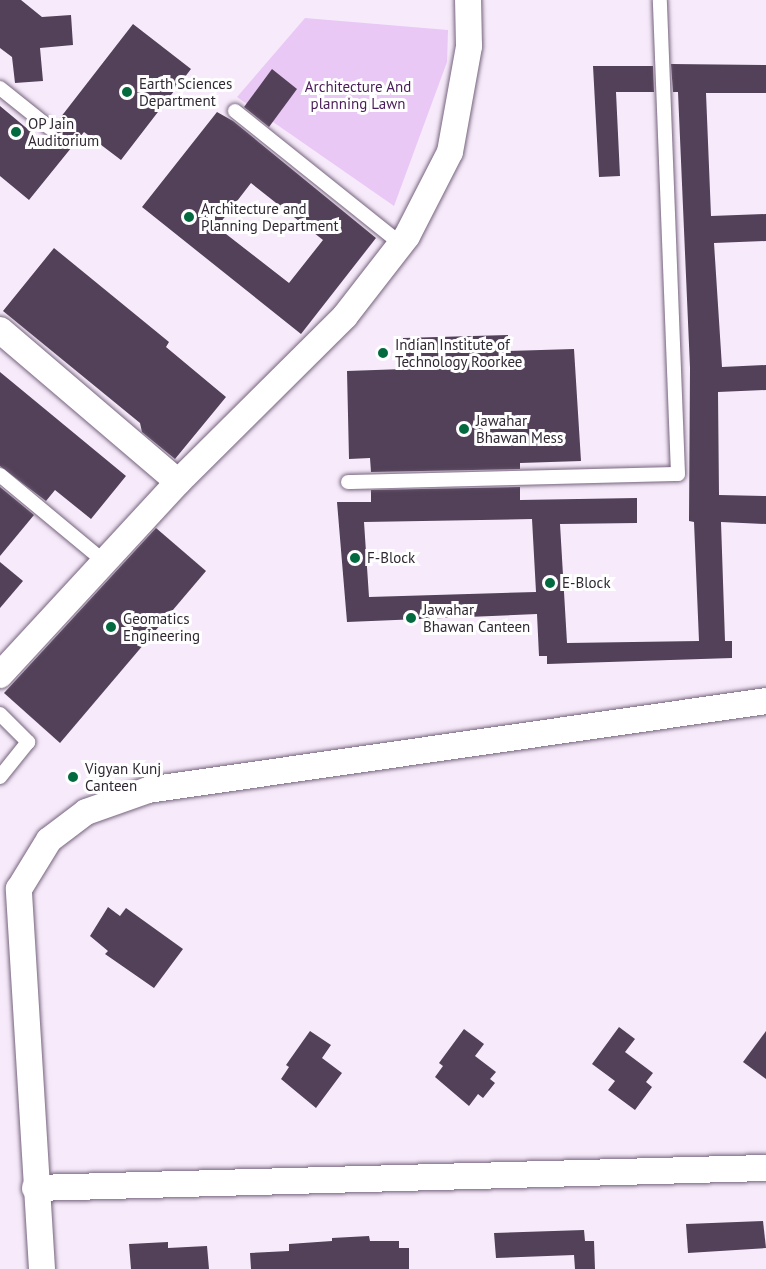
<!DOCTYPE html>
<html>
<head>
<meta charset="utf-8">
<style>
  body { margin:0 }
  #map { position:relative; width:766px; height:1269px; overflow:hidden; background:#f7ebfb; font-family:"PT Sans",sans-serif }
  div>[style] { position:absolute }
  .green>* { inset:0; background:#e9c8f5 }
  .building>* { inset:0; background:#524158 }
  .roads { filter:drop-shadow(0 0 2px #75637c) drop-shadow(0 0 2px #75637c) }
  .lane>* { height:14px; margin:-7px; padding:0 7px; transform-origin:7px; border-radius:7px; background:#fff }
  .street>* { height:26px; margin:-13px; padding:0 13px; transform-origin:13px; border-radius:13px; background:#fff }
  .dots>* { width:16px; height:16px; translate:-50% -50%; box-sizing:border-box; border:3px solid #fff; border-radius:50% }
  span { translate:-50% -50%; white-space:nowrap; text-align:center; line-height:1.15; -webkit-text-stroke:6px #fff; paint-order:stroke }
  .poi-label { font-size:15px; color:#302833 }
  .left { translate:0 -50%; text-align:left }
  .park-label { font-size:15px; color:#4a1c59 }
</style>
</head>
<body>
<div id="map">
  <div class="green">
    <div style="clip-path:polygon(305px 18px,448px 30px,447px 62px,394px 206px,237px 97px)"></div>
  </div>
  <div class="building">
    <div style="clip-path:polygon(0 0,21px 0,42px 17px,71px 15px,73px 45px,40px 48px,43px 81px,15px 83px,12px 57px,0 48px)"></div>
    <div style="clip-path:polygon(133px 24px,191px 69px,121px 160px,84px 132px,29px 200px,0 176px,0 106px,42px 141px,46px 136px,54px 136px,59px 130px,57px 122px)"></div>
    <div style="clip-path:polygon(evenodd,671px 64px,766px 65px,766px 93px,706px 93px,711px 216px,766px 214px,766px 241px,714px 243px,722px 367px,766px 365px,766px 390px,718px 392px,719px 495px,766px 496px,766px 524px,721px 522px,725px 641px,732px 641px,732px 658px,547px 664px,547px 656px,539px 656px,537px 614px,347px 622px,337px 502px,371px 502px,371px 490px,520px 487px,520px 500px,637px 498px,637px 523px,560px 524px,567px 643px,699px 641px,694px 522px,689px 521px,690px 368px,678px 92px,673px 92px,671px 64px,532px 519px,536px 592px,369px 597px,364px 522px,532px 519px)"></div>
    <div style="clip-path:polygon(593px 66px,653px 66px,654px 92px,616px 92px,620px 176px,599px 177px)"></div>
    <div style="clip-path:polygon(272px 69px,297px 89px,269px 127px,244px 107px)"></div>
    <div style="clip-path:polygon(evenodd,217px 112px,233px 121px,376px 238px,301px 334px,142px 207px,217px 112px,251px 183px,323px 240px,289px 283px,217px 227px,251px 183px)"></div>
    <div style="clip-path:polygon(54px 248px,169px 342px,166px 347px,226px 397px,175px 459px,142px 432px,140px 423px,3px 311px)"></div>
    <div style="clip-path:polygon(508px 335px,508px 351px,574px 349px,581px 461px,520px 463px,520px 469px,371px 472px,370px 458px,349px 459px,347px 371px,404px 369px,403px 338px)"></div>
    <div style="clip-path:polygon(0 372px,126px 476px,91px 519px,55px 490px,46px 501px,0 466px)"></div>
    <div style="clip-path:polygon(0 487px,34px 515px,0 556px)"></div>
    <div style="clip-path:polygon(156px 528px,206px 571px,60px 743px,4px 693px)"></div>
    <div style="clip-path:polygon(0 562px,23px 581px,0 608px)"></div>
    <div style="clip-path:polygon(108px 907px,120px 916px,126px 908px,183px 949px,154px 988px,105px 954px,108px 951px,90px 936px)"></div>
    <div style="clip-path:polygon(619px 1027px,635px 1039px,625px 1052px,653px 1073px,646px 1082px,652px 1087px,635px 1110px,608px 1090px,615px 1081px,592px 1064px)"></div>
    <div style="clip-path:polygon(464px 1029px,484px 1044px,475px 1056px,496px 1072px,490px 1079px,495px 1083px,483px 1098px,478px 1094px,469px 1106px,435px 1077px,443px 1066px,439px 1063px)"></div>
    <div style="clip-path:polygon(310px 1031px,331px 1045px,322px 1058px,342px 1073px,316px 1108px,281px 1079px,289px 1067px,286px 1065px)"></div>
    <div style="clip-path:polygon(766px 1031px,766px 1079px,743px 1062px)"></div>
    <div style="clip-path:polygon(763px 1221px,766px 1248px,688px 1253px,686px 1224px)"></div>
    <div style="clip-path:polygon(584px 1230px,585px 1241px,594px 1241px,595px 1269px,575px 1269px,574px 1255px,496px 1258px,494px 1233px)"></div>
    <div style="clip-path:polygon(369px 1236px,370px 1241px,399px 1241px,399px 1248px,409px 1248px,409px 1269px,251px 1269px,250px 1253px,289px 1251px,289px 1244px,332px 1241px,332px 1238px)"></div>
    <div style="clip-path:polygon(168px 1242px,168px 1248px,207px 1246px,209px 1269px,131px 1269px,129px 1244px)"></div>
  </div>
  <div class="roads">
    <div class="lane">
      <div style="left:0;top:88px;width:64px;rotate:38.7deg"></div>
      <div style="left:235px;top:111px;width:213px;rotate:38.7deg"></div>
      <div style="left:0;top:475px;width:138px;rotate:39.7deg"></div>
      <div style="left:348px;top:482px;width:330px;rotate:-1.4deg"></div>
      <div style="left:678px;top:474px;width:474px;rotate:-92.2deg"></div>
      <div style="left:0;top:714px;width:40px;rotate:45deg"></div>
      <div style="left:28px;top:742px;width:45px;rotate:128.7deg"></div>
    </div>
    <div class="street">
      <div style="left:0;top:330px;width:234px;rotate:40.5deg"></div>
      <div style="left:178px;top:482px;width:235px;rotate:-44.8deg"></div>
      <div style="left:345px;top:316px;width:101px;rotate:-52.2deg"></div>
      <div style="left:407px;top:236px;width:94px;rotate:-62.9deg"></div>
      <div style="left:450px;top:152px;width:108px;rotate:-79.8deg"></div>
      <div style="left:469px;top:46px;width:46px;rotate:-91.2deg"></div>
      <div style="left:0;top:675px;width:263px;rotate:-47.3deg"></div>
      <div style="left:35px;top:1188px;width:731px;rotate:-1.57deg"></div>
      <div style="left:42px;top:1269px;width:381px;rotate:-93.5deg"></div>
      <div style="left:19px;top:889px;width:57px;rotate:-58.5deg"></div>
      <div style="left:49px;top:840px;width:46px;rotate:-37.1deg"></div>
      <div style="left:86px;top:812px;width:66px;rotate:-19.5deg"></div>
      <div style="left:148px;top:790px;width:624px;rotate:-8.19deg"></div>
    </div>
  </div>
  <div class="dots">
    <div style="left:127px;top:92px;background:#036a40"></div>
    <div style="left:16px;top:132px;background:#036a40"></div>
    <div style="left:189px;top:217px;background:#036a40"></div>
    <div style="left:383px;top:353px;background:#036a40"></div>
    <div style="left:464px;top:429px;background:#036a40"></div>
    <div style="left:355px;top:558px;background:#036a40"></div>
    <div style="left:550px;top:583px;background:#036a40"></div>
    <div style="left:411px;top:618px;background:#036a40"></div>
    <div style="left:111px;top:627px;background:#036a40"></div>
    <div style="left:73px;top:777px;background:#036a40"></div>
  </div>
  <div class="poi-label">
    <span class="left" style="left:139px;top:92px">Earth Sciences<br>Department</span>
    <span class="left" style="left:28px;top:132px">OP Jain<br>Auditorium</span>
    <span class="left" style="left:201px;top:217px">Architecture and<br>Planning Department</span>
    <span class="left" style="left:395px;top:353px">Indian Institute of<br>Technology Roorkee</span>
    <span class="left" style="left:476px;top:429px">Jawahar<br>Bhawan Mess</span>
    <span class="left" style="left:367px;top:558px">F-Block</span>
    <span class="left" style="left:562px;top:583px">E-Block</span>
    <span class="left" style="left:423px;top:618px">Jawahar<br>Bhawan Canteen</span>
    <span class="left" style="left:123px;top:627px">Geomatics<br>Engineering</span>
    <span class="left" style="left:85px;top:777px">Vigyan Kunj<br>Canteen</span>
  </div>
  <div class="park-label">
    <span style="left:358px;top:95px">Architecture And<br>planning Lawn</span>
  </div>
</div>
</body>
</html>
